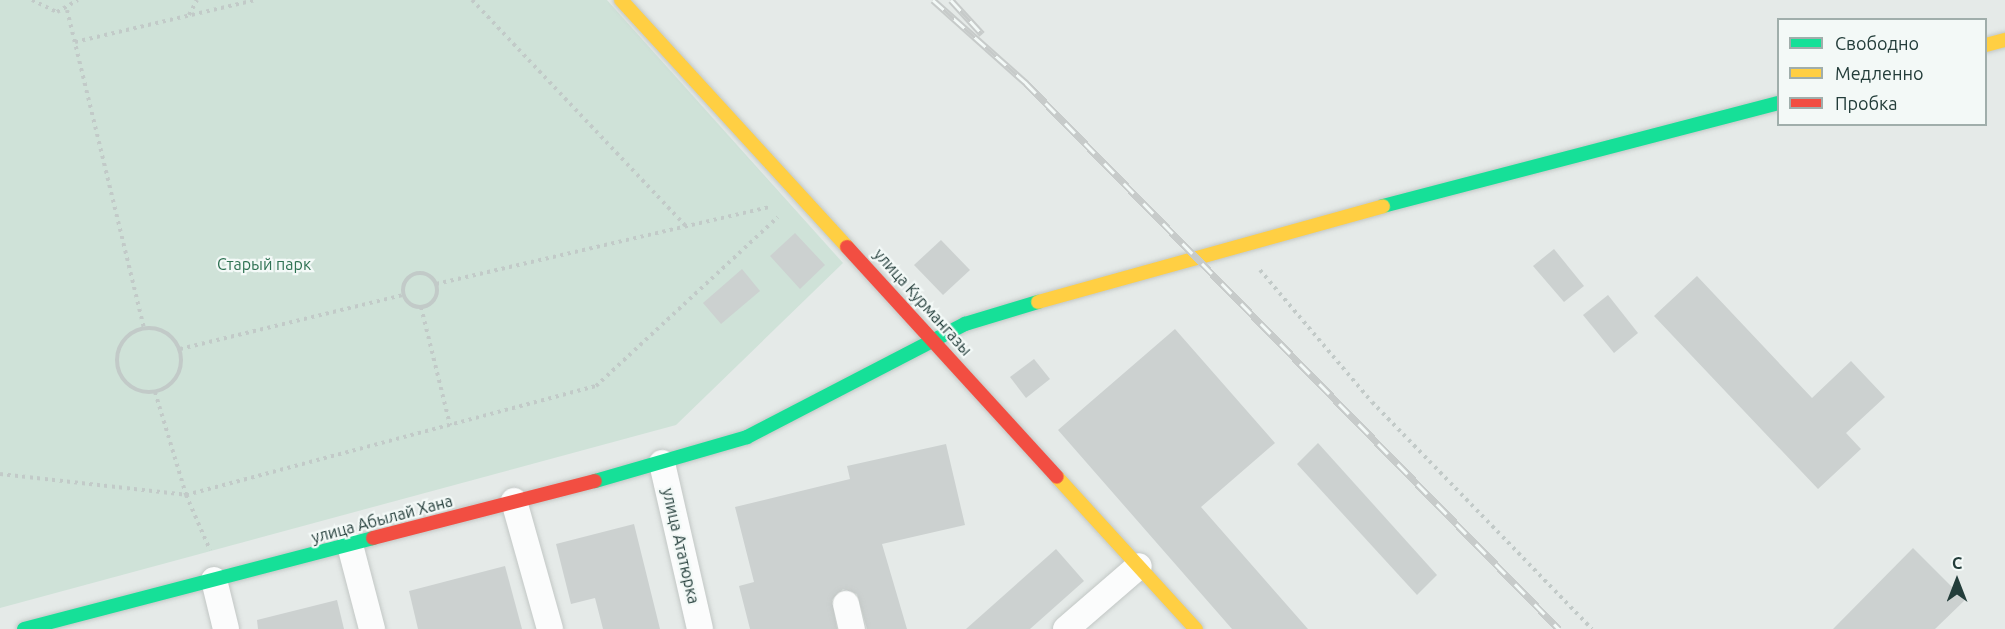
<!DOCTYPE html>
<html>
<head>
<meta charset="utf-8">
<style>
  body { margin:0 }
  #map { position:relative; width:2005px; height:629px; overflow:hidden; background:#e5eae8; font-family:Ubuntu,sans-serif }
  div>[style] { position:absolute }
  .green>* { inset:0; background:#cfe2d8 }
  .building>* { inset:0; background:#ccd1d0 }
  .path>* { height:4px; margin-top:-2px; transform-origin:0; background:repeating-linear-gradient(90deg,#c2cac8 0 3px,transparent 0 7.5px) }
  .path>.ring { margin:-2px; padding:0; box-sizing:content-box; background:none; border:4px solid #c2cac8; border-radius:50% }
  .roads { filter:drop-shadow(0 0 2px #c2c7c5) drop-shadow(0 0 2px #c2c7c5) }
  .street>* { height:26px; margin:-13px; padding:0 13px; transform-origin:13px; border-radius:13px; background:#fbfcfc }
  .fast>* { height:14px; margin:-7px; padding:0 7px; transform-origin:7px; border-radius:7px; background:#16e098 }
  .slow>* { height:14px; margin:-7px; padding:0 7px; transform-origin:7px; border-radius:7px; background:#ffcf43 }
  .jam>* { height:14px; margin:-7px; padding:0 7px; transform-origin:7px; border-radius:7px; background:#f24e42 }
  .rail>* { height:7px; margin-top:-3.5px; transform-origin:0; background:repeating-linear-gradient(90deg,#f3f9f7 0 14px,#c7cbca 0 28px); box-sizing:border-box; border-block:2px solid #c7cbca }
  span { translate:-50% -50%; white-space:nowrap; text-align:center; line-height:1.15; -webkit-text-stroke:4.5px #f3f9f7; paint-order:stroke }
  .park-label { font-size:16px; color:#2f7253 }
  .street-label { font-size:16px; color:#233d3a }
  .legend { position:absolute; left:1777px; top:18px; width:210px; height:108px; box-sizing:border-box; background:#f3f9f7; border:2px solid #a0aeab; margin:0; padding:8px 10px; list-style:none; font-size:18px; color:#233d3a }
  .legend li { display:flex; align-items:center; gap:12px; height:30px }
  .legend b { width:30px; border:2px solid #a0aeab }
  .north { position:absolute; left:1927px; top:551px; width:60px; height:60px; -webkit-text-stroke:4px #f3f9f7; paint-order:stroke; rotate:0deg; font-size:16px; font-weight:700; line-height:24px; text-align:center; color:#233d3a }
  .north::after { content:''; display:block; margin:auto; width:21px; height:27px; background:#233d3a; clip-path:polygon(50% 0,100% 100%,50% 72%,0 100%) }
</style>
</head>
<body>
<div id="map">
  <div class="green">
    <div style="clip-path:polygon(0 0,607px 0,843px 263px,676px 425px,0 608px)"></div>
  </div>
  <div class="building">
    <div style="clip-path:polygon(795px 233px,825px 265px,800px 289px,770px 256px)"></div>
    <div style="clip-path:polygon(941px 240px,970px 270px,943px 295px,914px 265px)"></div>
    <div style="clip-path:polygon(1554px 249px,1584px 286px,1564px 302px,1533px 266px)"></div>
    <div style="clip-path:polygon(742px 269px,760px 291px,721px 324px,703px 303px)"></div>
    <div style="clip-path:polygon(1697px 276px,1812px 398px,1851px 361px,1885px 397px,1846px 433px,1861px 449px,1818px 489px,1654px 316px)"></div>
    <div style="clip-path:polygon(1608px 295px,1638px 333px,1614px 353px,1583px 315px)"></div>
    <div style="clip-path:polygon(1175px 329px,1275px 443px,1201px 507px,1308px 629px,1232px 629px,1058px 430px)"></div>
    <div style="clip-path:polygon(1034px 359px,1050px 379px,1026px 398px,1010px 377px)"></div>
    <div style="clip-path:polygon(1318px 443px,1437px 575px,1417px 595px,1297px 464px)"></div>
    <div style="clip-path:polygon(946px 444px,965px 525px,882px 544px,907px 629px,867px 629px,857px 594px,843px 589px,832px 600px,837px 629px,750px 629px,739px 586px,754px 582px,735px 507px,850px 479px,847px 466px)"></div>
    <div style="clip-path:polygon(634px 524px,660px 629px,603px 629px,595px 598px,571px 604px,556px 544px)"></div>
    <div style="clip-path:polygon(1913px 548px,1965px 600px,1935px 629px,1833px 629px)"></div>
    <div style="clip-path:polygon(1056px 549px,1084px 581px,1030px 629px,966px 629px)"></div>
    <div style="clip-path:polygon(505px 566px,522px 629px,418px 629px,409px 591px)"></div>
    <div style="clip-path:polygon(337px 600px,344px 629px,258px 629px,257px 620px)"></div>
  </div>
  <div class="path">
    <div style="left:32px;top:0;width:28px;rotate:26deg"></div>
    <div style="left:57px;top:12px;width:24px;rotate:-30deg"></div>
    <div style="left:472px;top:0;width:311px;rotate:46.6deg"></div>
    <div style="left:67px;top:10px;width:327px;rotate:76.4deg"></div>
    <div style="left:189px;top:15px;width:17px;rotate:-62deg"></div>
    <div style="left:75px;top:42px;width:185px;rotate:-13.1deg"></div>
    <div style="left:1260px;top:270px;width:173px;rotate:49.7deg"></div>
    <div style="left:1372px;top:402px;width:316px;rotate:45.9deg"></div>
    <div class="ring" style="left:403px;top:273px;width:30px;height:30px"></div>
    <div style="left:436px;top:284px;width:343px;rotate:-13deg"></div>
    <div style="left:421px;top:307px;width:122px;rotate:76.2deg"></div>
    <div class="ring" style="left:117px;top:328px;width:60px;height:60px"></div>
    <div style="left:180px;top:349px;width:229px;rotate:-13.6deg"></div>
    <div style="left:155px;top:392px;width:108px;rotate:73.2deg"></div>
    <div style="left:186px;top:495px;width:60px;rotate:66.4deg"></div>
    <div style="left:0;top:474px;width:187px;rotate:6.4deg"></div>
    <div style="left:186px;top:495px;width:424px;rotate:-14.9deg"></div>
    <div style="left:596px;top:386px;width:248px;rotate:-42.9deg"></div>
  </div>
  <div class="roads">
    <div class="street">
      <div style="left:662px;top:463px;width:170px;rotate:77.1deg"></div>
      <div style="left:514px;top:501px;width:133px;rotate:74.3deg"></div>
      <div style="left:350px;top:545px;width:87px;rotate:75.3deg"></div>
      <div style="left:214px;top:580px;width:50px;rotate:76.2deg"></div>
      <div style="left:846px;top:604px;width:26px;rotate:77deg"></div>
      <div style="left:1066px;top:629px;width:96px;rotate:-40.8deg"></div>
    </div>
    <div class="fast">
      <div style="left:1383px;top:206px;width:408px;rotate:-14.6deg"></div>
      <div style="left:595px;top:481px;width:158px;rotate:-16.1deg"></div>
      <div style="left:747px;top:437px;width:246px;rotate:-27.4deg"></div>
      <div style="left:965px;top:324px;width:76px;rotate:-16.8deg"></div>
      <div style="left:24px;top:629px;width:361px;rotate:-14.6deg"></div>
    </div>
    <div class="slow">
      <div style="left:621px;top:0;width:335px;rotate:47.5deg"></div>
      <div style="left:1986px;top:45px;width:20px;rotate:-15deg"></div>
      <div style="left:1038px;top:302px;width:358px;rotate:-15.5deg"></div>
      <div style="left:1057px;top:477px;width:206px;rotate:47.6deg"></div>
    </div>
    <div class="jam">
      <div style="left:847px;top:247px;width:311px;rotate:47.6deg"></div>
      <div style="left:373px;top:538px;width:229px;rotate:-14.4deg"></div>
    </div>
  </div>
  <div class="rail">
    <div style="left:933px;top:0;width:125px;rotate:41.7deg"></div>
    <div style="left:1026px;top:83px;width:763px;rotate:45.69deg"></div>
    <div style="left:951px;top:0;width:46px;rotate:47.6deg"></div>
  </div>
  <div class="park-label">
    <span style="left:264px;top:264px">Старый парк</span>
  </div>
  <div class="street-label">
    <span style="left:923px;top:302px;rotate:48deg">улица Курмангазы</span>
    <span style="left:382px;top:519px;rotate:-15deg">улица Абылай Хана</span>
    <span style="left:681px;top:546px;rotate:77deg">улица Ататюрка</span>
  </div>
  <ul class="legend">
  <li><b style="height:8px;background:#16e098"></b>Свободно</li>
  <li><b style="height:8px;background:#ffcf43"></b>Медленно</li>
  <li><b style="height:8px;background:#f24e42"></b>Пробка</li>
  </ul>
  <div class="north">С</div>
</div>
</body>
</html>
